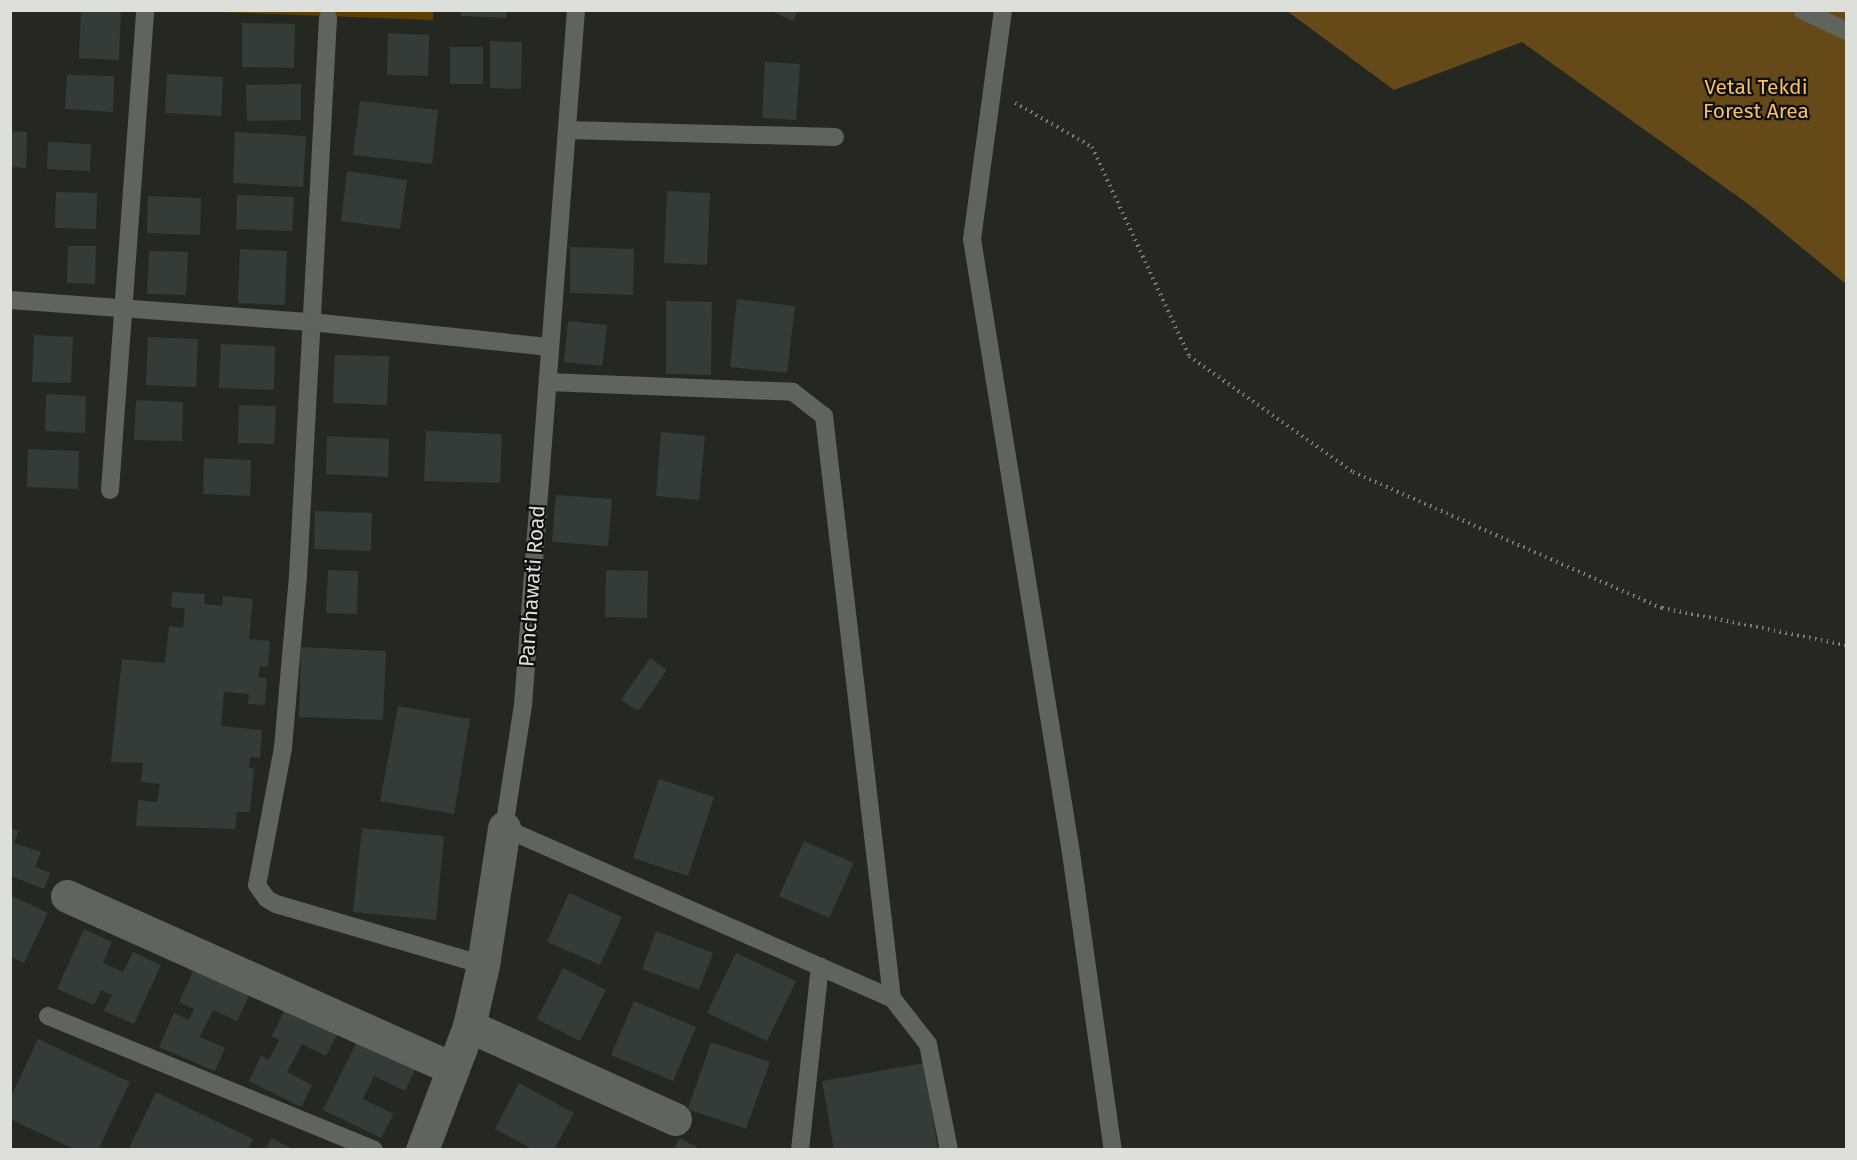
<!DOCTYPE html>
<html>
<head>
<meta charset="utf-8">
<style>
  body { margin:0 }
  #map { position:relative; width:1857px; height:1160px; overflow:hidden; background:#242821; font-family:"Fira Sans",sans-serif }
  div>[style] { position:absolute }
  .green>* { inset:0; background:#5e3f02 }
  .forest>* { inset:0; background:#664918 }
  .building>* { inset:0; background:#343c38 }
  .path>* { height:4px; margin-top:-2px; transform-origin:0; background:repeating-linear-gradient(90deg,#7e827c 0 1.5px,transparent 0 6px) }
  .lane>* { height:18px; margin:-9px; padding:0 9px; transform-origin:9px; border-radius:9px; background:#5f645c }
  .street>* { height:33px; margin:-16.5px; padding:0 16.5px; transform-origin:16.5px; border-radius:16.5px; background:#5f645c }
  span { translate:-50% -50%; white-space:nowrap; text-align:center; line-height:1.15; -webkit-text-stroke:4.5px #0e100d; paint-order:stroke }
  .park-label { font-size:21px; color:#f7bf66 }
  .street-label { font-size:21px; color:#dcdfda }
  .frame { position:absolute; inset:0; border:12px solid #dcdfda; pointer-events:none }
</style>
</head>
<body>
<div id="map">
  <div class="green">
    <div style="clip-path:polygon(167px 10px,433px 11px,433px 20px)"></div>
  </div>
  <div class="forest">
    <div style="clip-path:polygon(1287px 11px,1846px 11px,1846px 284px,1751px 206px,1522px 42px,1394px 90px)"></div>
  </div>
  <div class="building">
    <div style="clip-path:polygon(81px 10px,121px 10px,119px 60px,79px 58px)"></div>
    <div style="clip-path:polygon(461px 10px,507px 10px,506px 18px,461px 16px)"></div>
    <div style="clip-path:polygon(769px 10px,798px 10px,793px 21px)"></div>
    <div style="clip-path:polygon(242px 23px,295px 24px,294px 68px,242px 67px)"></div>
    <div style="clip-path:polygon(388px 33px,429px 35px,428px 76px,387px 75px)"></div>
    <div style="clip-path:polygon(490px 41px,522px 42px,521px 89px,490px 88px)"></div>
    <div style="clip-path:polygon(450px 47px,483px 47px,483px 84px,450px 84px)"></div>
    <div style="clip-path:polygon(765px 62px,800px 64px,796px 120px,762px 118px)"></div>
    <div style="clip-path:polygon(167px 74px,223px 77px,221px 116px,165px 113px)"></div>
    <div style="clip-path:polygon(67px 75px,114px 76px,113px 112px,65px 109px)"></div>
    <div style="clip-path:polygon(301px 84px,301px 120px,247px 121px,246px 85px)"></div>
    <div style="clip-path:polygon(360px 101px,438px 110px,432px 164px,353px 155px)"></div>
    <div style="clip-path:polygon(10px 131px,27px 132px,26px 168px,10px 167px)"></div>
    <div style="clip-path:polygon(235px 132px,306px 136px,303px 187px,233px 183px)"></div>
    <div style="clip-path:polygon(48px 142px,91px 144px,90px 171px,47px 169px)"></div>
    <div style="clip-path:polygon(347px 171px,407px 180px,400px 229px,341px 221px)"></div>
    <div style="clip-path:polygon(667px 191px,710px 193px,707px 265px,664px 263px)"></div>
    <div style="clip-path:polygon(56px 192px,97px 193px,96px 229px,55px 228px)"></div>
    <div style="clip-path:polygon(237px 195px,294px 197px,292px 231px,236px 229px)"></div>
    <div style="clip-path:polygon(148px 196px,201px 198px,200px 235px,147px 233px)"></div>
    <div style="clip-path:polygon(68px 246px,96px 246px,95px 284px,67px 283px)"></div>
    <div style="clip-path:polygon(570px 247px,634px 249px,633px 295px,570px 293px)"></div>
    <div style="clip-path:polygon(240px 249px,287px 251px,285px 305px,238px 303px)"></div>
    <div style="clip-path:polygon(149px 251px,188px 252px,186px 295px,147px 294px)"></div>
    <div style="clip-path:polygon(737px 299px,795px 306px,787px 373px,730px 367px)"></div>
    <div style="clip-path:polygon(666px 301px,712px 302px,711px 375px,666px 374px)"></div>
    <div style="clip-path:polygon(568px 321px,607px 325px,602px 366px,564px 362px)"></div>
    <div style="clip-path:polygon(34px 335px,73px 337px,71px 383px,32px 382px)"></div>
    <div style="clip-path:polygon(148px 337px,198px 339px,196px 387px,146px 385px)"></div>
    <div style="clip-path:polygon(221px 344px,275px 346px,274px 390px,219px 388px)"></div>
    <div style="clip-path:polygon(335px 355px,389px 356px,387px 405px,333px 403px)"></div>
    <div style="clip-path:polygon(46px 394px,86px 396px,85px 433px,45px 431px)"></div>
    <div style="clip-path:polygon(136px 400px,183px 402px,182px 441px,134px 440px)"></div>
    <div style="clip-path:polygon(239px 405px,276px 406px,274px 444px,238px 443px)"></div>
    <div style="clip-path:polygon(426px 431px,502px 434px,500px 483px,424px 481px)"></div>
    <div style="clip-path:polygon(661px 432px,705px 436px,699px 500px,656px 496px)"></div>
    <div style="clip-path:polygon(327px 436px,389px 439px,388px 477px,326px 474px)"></div>
    <div style="clip-path:polygon(28px 449px,79px 451px,78px 489px,27px 487px)"></div>
    <div style="clip-path:polygon(204px 458px,251px 460px,250px 496px,203px 494px)"></div>
    <div style="clip-path:polygon(556px 495px,612px 499px,608px 546px,552px 542px)"></div>
    <div style="clip-path:polygon(315px 511px,372px 513px,371px 551px,314px 549px)"></div>
    <div style="clip-path:polygon(328px 570px,358px 571px,357px 614px,326px 613px)"></div>
    <div style="clip-path:polygon(606px 570px,648px 571px,647px 618px,605px 617px)"></div>
    <div style="clip-path:polygon(172px 592px,205px 594px,204px 604px,222px 606px,223px 596px,253px 599px,249px 639px,270px 641px,268px 667px,260px 666px,258px 677px,267px 678px,265px 705px,248px 704px,249px 694px,224px 692px,221px 726px,262px 730px,260px 758px,250px 757px,249px 768px,254px 769px,250px 812px,237px 812px,235px 829px,136px 826px,138px 800px,157px 802px,160px 784px,141px 782px,143px 763px,111px 762px,122px 659px,165px 663px,169px 626px,183px 628px,185px 609px,171px 607px)"></div>
    <div style="clip-path:polygon(301px 647px,386px 651px,383px 720px,299px 717px)"></div>
    <div style="clip-path:polygon(650px 658px,667px 670px,638px 711px,621px 700px)"></div>
    <div style="clip-path:polygon(398px 706px,470px 719px,454px 814px,380px 801px)"></div>
    <div style="clip-path:polygon(659px 779px,714px 797px,688px 876px,633px 858px)"></div>
    <div style="clip-path:polygon(10px 828px,19px 831px,14px 843px,41px 852px,35px 867px,50px 873px,44px 889px,10px 876px)"></div>
    <div style="clip-path:polygon(362px 828px,444px 836px,436px 920px,353px 912px)"></div>
    <div style="clip-path:polygon(804px 841px,854px 863px,829px 918px,779px 896px)"></div>
    <div style="clip-path:polygon(569px 893px,622px 917px,600px 965px,547px 942px)"></div>
    <div style="clip-path:polygon(10px 895px,48px 913px,24px 963px,10px 957px)"></div>
    <div style="clip-path:polygon(84px 929px,112px 942px,103px 963px,123px 972px,133px 952px,161px 965px,134px 1024px,104px 1011px,112px 995px,101px 990px,94px 1005px,57px 989px)"></div>
    <div style="clip-path:polygon(656px 931px,713px 953px,699px 990px,642px 969px)"></div>
    <div style="clip-path:polygon(736px 953px,796px 981px,767px 1041px,707px 1013px)"></div>
    <div style="clip-path:polygon(196px 965px,252px 989px,237px 1021px,213px 1010px,200px 1037px,225px 1048px,215px 1071px,159px 1047px,174px 1013px,189px 1020px,194px 1009px,179px 1002px)"></div>
    <div style="clip-path:polygon(563px 968px,606px 990px,580px 1041px,537px 1019px)"></div>
    <div style="clip-path:polygon(634px 1001px,696px 1027px,673px 1081px,611px 1055px)"></div>
    <div style="clip-path:polygon(287px 1005px,339px 1031px,326px 1056px,302px 1044px,287px 1072px,312px 1085px,301px 1107px,249px 1081px,261px 1056px,269px 1060px,279px 1040px,272px 1036px)"></div>
    <div style="clip-path:polygon(359px 1037px,417px 1065px,405px 1091px,374px 1076px,363px 1099px,394px 1114px,381px 1138px,323px 1110px)"></div>
    <div style="clip-path:polygon(38px 1039px,130px 1082px,98px 1150px,76px 1150px,10px 1119px,10px 1099px)"></div>
    <div style="clip-path:polygon(711px 1042px,770px 1062px,746px 1129px,688px 1109px)"></div>
    <div style="clip-path:polygon(924px 1063px,938px 1150px,834px 1150px,822px 1081px)"></div>
    <div style="clip-path:polygon(519px 1083px,574px 1113px,554px 1150px,534px 1150px,495px 1129px)"></div>
    <div style="clip-path:polygon(156px 1092px,253px 1139px,248px 1150px,128px 1150px)"></div>
    <div style="clip-path:polygon(271px 1138px,295px 1150px,266px 1150px)"></div>
    <div style="clip-path:polygon(680px 1138px,702px 1150px,673px 1150px)"></div>
  </div>
  <div class="path">
    <div style="left:1015px;top:103px;width:89px;rotate:29.7deg"></div>
    <div style="left:1092px;top:147px;width:230px;rotate:65.1deg"></div>
    <div style="left:1189px;top:356px;width:201px;rotate:35.3deg"></div>
    <div style="left:1353px;top:472px;width:338px;rotate:23.8deg"></div>
    <div style="left:1662px;top:608px;width:188px;rotate:11.4deg"></div>
  </div>
  <div class="lane">
    <div style="left:576px;top:10px;width:697px;rotate:94.36deg"></div>
    <div style="left:523px;top:705px;width:124px;rotate:98.8deg"></div>
    <div style="left:504px;top:828px;width:424px;rotate:23.7deg"></div>
    <div style="left:892px;top:998px;width:58px;rotate:52deg"></div>
    <div style="left:928px;top:1044px;width:108px;rotate:78.8deg"></div>
    <div style="left:1003px;top:10px;width:231px;rotate:97.7deg"></div>
    <div style="left:972px;top:239px;width:622px;rotate:80.84deg"></div>
    <div style="left:1071px;top:853px;width:300px;rotate:82deg"></div>
    <div style="left:1802px;top:10px;width:49px;rotate:25.5deg"></div>
    <div style="left:328px;top:18px;width:559px;rotate:93.08deg"></div>
    <div style="left:298px;top:576px;width:173px;rotate:95deg"></div>
    <div style="left:283px;top:748px;width:139px;rotate:100.7deg"></div>
    <div style="left:257px;top:885px;width:17px;rotate:54deg"></div>
    <div style="left:267px;top:899px;width:10px;rotate:29deg"></div>
    <div style="left:276px;top:904px;width:216px;rotate:16.4deg"></div>
    <div style="left:567px;top:130px;width:268px;rotate:1.5deg"></div>
    <div style="left:10px;top:300px;width:302px;rotate:4.2deg"></div>
    <div style="left:311px;top:322px;width:240px;rotate:6deg"></div>
    <div style="left:548px;top:382px;width:245px;rotate:2.3deg"></div>
    <div style="left:793px;top:392px;width:39px;rotate:38deg"></div>
    <div style="left:824px;top:416px;width:586px;rotate:83.34deg"></div>
    <div style="left:110px;top:490px;width:481px;rotate:-85.8deg"></div>
    <div style="left:48px;top:1016px;width:352px;rotate:22.3deg"></div>
    <div style="left:800px;top:1150px;width:185px;rotate:-83.8deg"></div>
  </div>
  <div class="street">
    <div style="left:67px;top:896px;width:423px;rotate:24.1deg"></div>
    <div style="left:469px;top:1026px;width:226px;rotate:24.3deg"></div>
    <div style="left:422px;top:1150px;width:133px;rotate:-69.2deg"></div>
    <div style="left:469px;top:1026px;width:63px;rotate:-77.1deg"></div>
    <div style="left:483px;top:965px;width:139px;rotate:-81.3deg"></div>
  </div>
  <div class="park-label">
    <span style="left:1756px;top:99px">Vetal Tekdi<br>Forest Area</span>
  </div>
  <div class="street-label">
    <span style="left:532px;top:586px;rotate:-86deg">Panchawati Road</span>
  </div>
  <div class="frame"></div>
</div>
</body>
</html>
